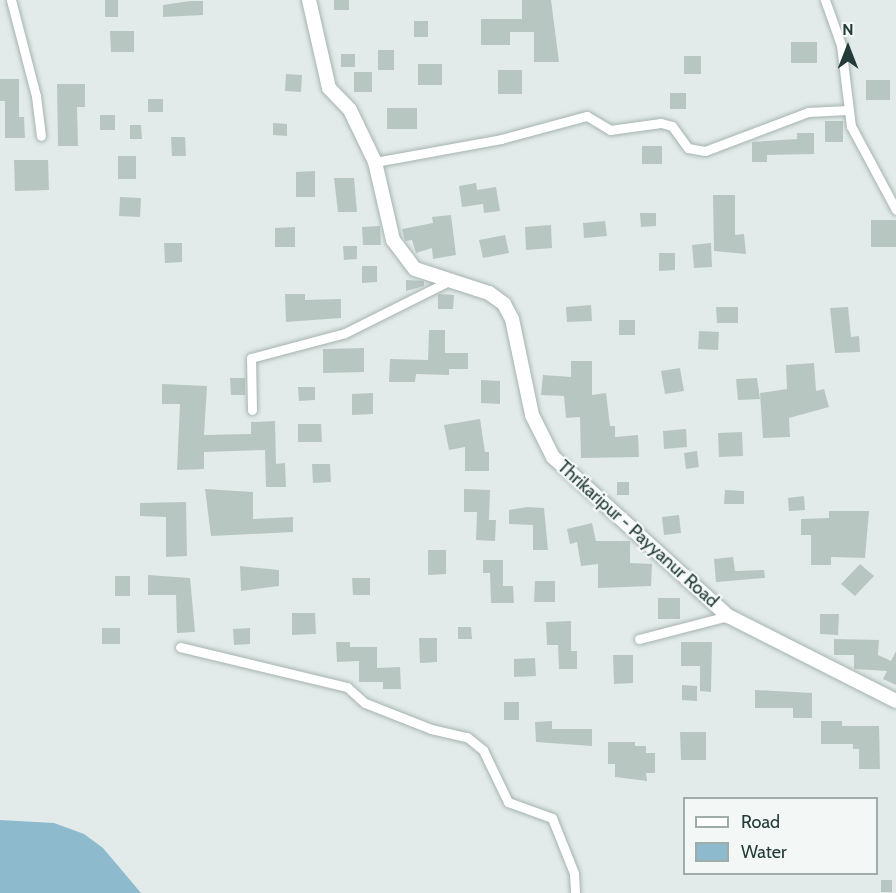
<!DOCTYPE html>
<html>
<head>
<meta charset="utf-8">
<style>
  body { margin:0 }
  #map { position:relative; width:896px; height:893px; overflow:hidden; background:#e2ebe9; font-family:Cabin,sans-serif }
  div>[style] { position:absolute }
  .water>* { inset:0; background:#8ebacd }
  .building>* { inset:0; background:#b8c6c2 }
  .roads { filter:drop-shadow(0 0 2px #a5b3b0) drop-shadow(0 0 2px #a5b3b0) }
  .minor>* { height:9px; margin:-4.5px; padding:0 4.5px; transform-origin:4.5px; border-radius:4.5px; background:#fff }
  .secondary>* { height:14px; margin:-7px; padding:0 7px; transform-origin:7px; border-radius:7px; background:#fff }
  span { translate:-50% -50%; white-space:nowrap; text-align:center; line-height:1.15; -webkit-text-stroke:4.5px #f3f8f6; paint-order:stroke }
  .street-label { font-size:18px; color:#233b38 }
  .legend { position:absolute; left:683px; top:797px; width:195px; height:78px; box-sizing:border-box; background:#f3f8f6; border:2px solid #a0acaa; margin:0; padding:8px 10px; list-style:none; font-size:18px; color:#233b38 }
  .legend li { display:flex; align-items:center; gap:12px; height:30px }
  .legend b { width:30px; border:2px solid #a0acaa }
  .north { position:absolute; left:818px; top:18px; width:60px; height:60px; -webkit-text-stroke:4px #f3f8f6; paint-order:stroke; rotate:0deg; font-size:16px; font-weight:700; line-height:24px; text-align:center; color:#233b38 }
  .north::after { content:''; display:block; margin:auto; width:21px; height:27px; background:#233b38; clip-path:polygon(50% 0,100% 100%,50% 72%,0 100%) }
</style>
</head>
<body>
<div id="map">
  <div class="water">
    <div style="clip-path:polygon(0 820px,54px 823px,84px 834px,103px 848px,141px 893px,0 893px)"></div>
  </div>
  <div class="building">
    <div style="clip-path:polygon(105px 0,118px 0,118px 17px,105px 17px)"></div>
    <div style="clip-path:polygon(334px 0,349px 0,349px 10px,334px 10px)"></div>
    <div style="clip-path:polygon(522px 0,551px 0,559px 62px,534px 62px,534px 32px,510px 32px,510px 45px,481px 45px,481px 19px,522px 19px)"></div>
    <div style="clip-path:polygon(190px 1px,203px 1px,203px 15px,163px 17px,163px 5px)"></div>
    <div style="clip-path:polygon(414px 21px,428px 21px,428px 37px,414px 37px)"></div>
    <div style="clip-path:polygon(110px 31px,134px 31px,134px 52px,111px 52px)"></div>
    <div style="clip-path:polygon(791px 42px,817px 42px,817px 63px,791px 63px)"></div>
    <div style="clip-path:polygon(378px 50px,394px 50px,394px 70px,378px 70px)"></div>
    <div style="clip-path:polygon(341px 54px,355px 54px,355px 67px,341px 67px)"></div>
    <div style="clip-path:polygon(684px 56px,701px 56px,701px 74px,684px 74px)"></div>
    <div style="clip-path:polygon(418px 64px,442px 64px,442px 85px,418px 85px)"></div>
    <div style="clip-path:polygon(498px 70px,522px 70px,522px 94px,498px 94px)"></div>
    <div style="clip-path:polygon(354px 72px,372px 72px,372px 92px,354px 92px)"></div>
    <div style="clip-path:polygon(286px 74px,302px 75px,301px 92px,285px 91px)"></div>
    <div style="clip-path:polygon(0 79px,19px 79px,19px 117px,24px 117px,25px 138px,5px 138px,5px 101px,0 101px)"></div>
    <div style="clip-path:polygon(866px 80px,890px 80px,890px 100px,866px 100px)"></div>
    <div style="clip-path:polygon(57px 84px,85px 84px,85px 107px,77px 107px,78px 146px,58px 146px)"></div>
    <div style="clip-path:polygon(670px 93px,686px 93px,686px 109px,670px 109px)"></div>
    <div style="clip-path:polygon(148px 99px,163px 99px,163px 112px,148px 112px)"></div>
    <div style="clip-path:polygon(387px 108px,417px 108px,417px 129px,387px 129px)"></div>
    <div style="clip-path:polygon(100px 115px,115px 115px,115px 130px,100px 130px)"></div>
    <div style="clip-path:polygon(825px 121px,843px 121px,843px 142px,825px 142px)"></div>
    <div style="clip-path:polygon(273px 123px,287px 124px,287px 136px,273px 135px)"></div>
    <div style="clip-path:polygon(130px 125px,141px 125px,142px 139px,130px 139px)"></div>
    <div style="clip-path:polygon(797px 133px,814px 133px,814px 154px,767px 155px,767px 162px,752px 162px,752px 142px,797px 139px)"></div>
    <div style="clip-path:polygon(171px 137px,185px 137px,186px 156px,172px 156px)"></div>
    <div style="clip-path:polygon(642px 146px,662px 146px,662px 164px,642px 164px)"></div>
    <div style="clip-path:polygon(118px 156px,136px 156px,136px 179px,118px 179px)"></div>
    <div style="clip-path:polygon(14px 160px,48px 160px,49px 190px,15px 191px)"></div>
    <div style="clip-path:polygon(315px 171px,315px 197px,296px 197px,296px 172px)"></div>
    <div style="clip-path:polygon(334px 178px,354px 178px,357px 212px,338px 212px)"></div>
    <div style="clip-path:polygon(476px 183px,477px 190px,496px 187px,500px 211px,484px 213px,483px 204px,462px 207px,459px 186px)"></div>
    <div style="clip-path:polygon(713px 195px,735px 195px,735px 235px,744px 234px,746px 254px,714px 251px)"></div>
    <div style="clip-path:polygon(120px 197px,141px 198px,140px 217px,119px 216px)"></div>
    <div style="clip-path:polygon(640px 213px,656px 213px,656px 226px,641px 227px)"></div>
    <div style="clip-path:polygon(451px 215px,456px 255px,433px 259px,432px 248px,416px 253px,412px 240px,405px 241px,402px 229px,433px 223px,432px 217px)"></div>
    <div style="clip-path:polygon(871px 220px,896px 220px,896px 247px,871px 247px)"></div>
    <div style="clip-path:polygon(605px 221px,607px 236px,584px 238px,583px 223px)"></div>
    <div style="clip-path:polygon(551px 225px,552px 248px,526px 250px,525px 227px)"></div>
    <div style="clip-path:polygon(380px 226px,381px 245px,363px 245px,362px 227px)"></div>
    <div style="clip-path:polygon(295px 227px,295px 247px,275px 247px,275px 228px)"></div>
    <div style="clip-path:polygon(505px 235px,509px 253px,483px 258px,479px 240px)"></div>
    <div style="clip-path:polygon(164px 243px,182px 243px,182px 262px,165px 263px)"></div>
    <div style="clip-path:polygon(711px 243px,712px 267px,694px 268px,692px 245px)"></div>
    <div style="clip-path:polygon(343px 246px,357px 246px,357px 259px,344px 260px)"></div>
    <div style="clip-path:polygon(659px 253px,675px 253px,675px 270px,659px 271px)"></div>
    <div style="clip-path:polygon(362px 266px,377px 266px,377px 282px,362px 283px)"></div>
    <div style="clip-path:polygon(406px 280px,424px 281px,424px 286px,406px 291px)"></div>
    <div style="clip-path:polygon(285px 294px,305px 294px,305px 300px,341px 299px,341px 318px,286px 322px)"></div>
    <div style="clip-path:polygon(438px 294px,454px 295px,453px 309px,438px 309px)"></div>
    <div style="clip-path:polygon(591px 305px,592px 321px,567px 322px,566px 307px)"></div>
    <div style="clip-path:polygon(716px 307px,738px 307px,738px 323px,717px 323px)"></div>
    <div style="clip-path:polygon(848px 307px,851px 337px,859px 336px,860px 352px,835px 353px,830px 308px)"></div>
    <div style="clip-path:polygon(619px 320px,635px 320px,635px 335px,619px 335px)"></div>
    <div style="clip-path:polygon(429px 330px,445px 330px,445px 353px,468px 353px,468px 369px,449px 369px,449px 375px,416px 374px,415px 382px,389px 382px,390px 359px,428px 360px)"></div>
    <div style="clip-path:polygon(699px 331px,719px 332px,718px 350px,698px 349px)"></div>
    <div style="clip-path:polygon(364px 348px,364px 372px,323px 373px,323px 349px)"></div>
    <div style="clip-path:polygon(571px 361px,592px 361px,592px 395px,606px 393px,610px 426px,615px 426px,615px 437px,638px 435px,639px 457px,581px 458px,580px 417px,566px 418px,564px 396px,541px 395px,543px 375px,571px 377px)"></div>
    <div style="clip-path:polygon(814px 363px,816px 391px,824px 389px,829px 407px,789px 418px,790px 437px,763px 438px,760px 393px,787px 389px,786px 365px)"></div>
    <div style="clip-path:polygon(680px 368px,684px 391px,665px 394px,661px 371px)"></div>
    <div style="clip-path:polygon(230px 378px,245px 378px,245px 395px,231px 395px)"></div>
    <div style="clip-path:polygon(757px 378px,760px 399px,738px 400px,736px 379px)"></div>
    <div style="clip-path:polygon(481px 380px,500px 381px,500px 404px,481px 403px)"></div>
    <div style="clip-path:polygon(162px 384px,207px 386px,204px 435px,251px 434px,251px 422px,275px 421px,276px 464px,285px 463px,286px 487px,266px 487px,265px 450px,204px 452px,204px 469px,177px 470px,180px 404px,162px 404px)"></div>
    <div style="clip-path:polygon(298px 387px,315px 387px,315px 400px,299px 401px)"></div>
    <div style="clip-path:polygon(373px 393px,373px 414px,352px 415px,352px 394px)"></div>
    <div style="clip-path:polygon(480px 419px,485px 452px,489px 452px,489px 471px,465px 471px,465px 447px,449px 450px,444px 425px)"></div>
    <div style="clip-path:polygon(298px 424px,321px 424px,322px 442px,298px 442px)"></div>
    <div style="clip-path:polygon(686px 429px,687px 447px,664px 449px,663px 431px)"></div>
    <div style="clip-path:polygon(742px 432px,743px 456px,719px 457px,718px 433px)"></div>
    <div style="clip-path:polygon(697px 451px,699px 467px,686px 469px,684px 453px)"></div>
    <div style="clip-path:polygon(312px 464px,330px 464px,331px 482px,313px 483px)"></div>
    <div style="clip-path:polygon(617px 482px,629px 482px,629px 495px,617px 495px)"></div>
    <div style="clip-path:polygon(205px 489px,253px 492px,253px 519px,293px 517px,293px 532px,211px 536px)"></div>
    <div style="clip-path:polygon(464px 489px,490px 490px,489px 520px,496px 520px,495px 541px,476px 540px,477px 512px,464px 512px)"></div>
    <div style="clip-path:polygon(725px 490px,744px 491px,744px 504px,724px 504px)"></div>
    <div style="clip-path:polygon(804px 496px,805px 510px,789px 511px,788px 498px)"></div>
    <div style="clip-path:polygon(186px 502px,187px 556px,166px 557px,166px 517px,140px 516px,140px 503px)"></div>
    <div style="clip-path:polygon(527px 507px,544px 508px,548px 550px,533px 550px,533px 525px,509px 524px,509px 510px)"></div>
    <div style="clip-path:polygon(829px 511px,869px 511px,865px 558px,831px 557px,831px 565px,811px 565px,811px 535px,801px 535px,801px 519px,829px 518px)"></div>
    <div style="clip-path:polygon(679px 515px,681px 533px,664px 535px,662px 517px)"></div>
    <div style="clip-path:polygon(592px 523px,596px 541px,630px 541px,630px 563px,652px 564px,651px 586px,598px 588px,598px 564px,581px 566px,577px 542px,570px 544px,567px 529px)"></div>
    <div style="clip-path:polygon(428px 550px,446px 550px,446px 574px,428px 575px)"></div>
    <div style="clip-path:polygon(733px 557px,735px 571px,764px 570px,765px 578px,716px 582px,714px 559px)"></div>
    <div style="clip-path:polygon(483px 560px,503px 560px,503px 586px,513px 586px,514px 603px,491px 603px,490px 573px,483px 573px)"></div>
    <div style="clip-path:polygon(860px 564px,874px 576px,855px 596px,841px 584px)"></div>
    <div style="clip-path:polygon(240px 566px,279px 570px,279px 586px,241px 591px)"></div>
    <div style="clip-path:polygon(148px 575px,190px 578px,195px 632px,177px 633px,176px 595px,148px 595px)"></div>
    <div style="clip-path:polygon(115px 576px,130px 576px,130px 596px,115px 596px)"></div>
    <div style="clip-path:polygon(352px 578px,370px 578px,370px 595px,353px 595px)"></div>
    <div style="clip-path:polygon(535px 581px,555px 581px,555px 602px,534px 602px)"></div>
    <div style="clip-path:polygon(658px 598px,680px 598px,680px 619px,658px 619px)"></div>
    <div style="clip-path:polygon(292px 613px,315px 613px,316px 634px,292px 635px)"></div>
    <div style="clip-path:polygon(820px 614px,839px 614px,838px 635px,820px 634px)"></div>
    <div style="clip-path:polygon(571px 621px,571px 651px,577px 651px,577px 669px,559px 669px,558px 645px,547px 645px,546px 622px)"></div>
    <div style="clip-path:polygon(458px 627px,471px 627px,472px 639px,458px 639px)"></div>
    <div style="clip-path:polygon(102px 628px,120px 628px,120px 644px,102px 644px)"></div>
    <div style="clip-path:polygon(250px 628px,250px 644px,234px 645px,233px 629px)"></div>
    <div style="clip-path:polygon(419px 638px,437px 638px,437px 662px,420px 663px)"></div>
    <div style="clip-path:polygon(834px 639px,879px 640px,878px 655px,891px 661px,896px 651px,896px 685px,883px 679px,887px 671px,854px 669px,854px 655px,834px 655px)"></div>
    <div style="clip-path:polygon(336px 642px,350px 642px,350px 647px,377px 647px,377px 668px,400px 667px,401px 689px,383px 689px,383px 682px,359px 682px,359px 661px,337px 662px)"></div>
    <div style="clip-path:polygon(681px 642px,712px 642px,711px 692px,700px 691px,700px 666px,681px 666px)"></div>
    <div style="clip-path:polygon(613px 655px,633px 655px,633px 683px,614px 684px)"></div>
    <div style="clip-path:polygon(535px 658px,536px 676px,514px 677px,514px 659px)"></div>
    <div style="clip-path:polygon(682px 685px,697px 686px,697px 701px,682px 700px)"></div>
    <div style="clip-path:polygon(755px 690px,812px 693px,812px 718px,793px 718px,793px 708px,755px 708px)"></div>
    <div style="clip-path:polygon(504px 702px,519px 702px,519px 720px,504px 720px)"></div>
    <div style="clip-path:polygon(552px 721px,552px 729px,592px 729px,592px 746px,536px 742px,535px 722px)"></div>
    <div style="clip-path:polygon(821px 721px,842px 721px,842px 726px,879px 726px,880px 769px,859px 769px,859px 749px,853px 749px,853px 744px,821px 744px)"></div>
    <div style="clip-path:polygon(680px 732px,706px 732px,706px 760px,681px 760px)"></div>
    <div style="clip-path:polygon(608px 742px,635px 742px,635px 746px,646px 746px,646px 753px,655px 753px,655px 773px,646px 773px,647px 781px,615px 777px,615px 764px,608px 764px)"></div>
    <div style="clip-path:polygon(881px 880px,892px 880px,892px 892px,881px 892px)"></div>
  </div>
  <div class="roads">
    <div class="minor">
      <div style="left:11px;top:0;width:99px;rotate:75.4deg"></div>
      <div style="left:36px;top:96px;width:40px;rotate:82.9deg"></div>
      <div style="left:825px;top:0;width:48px;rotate:70.4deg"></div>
      <div style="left:841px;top:45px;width:82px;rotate:83deg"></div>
      <div style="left:851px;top:126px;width:95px;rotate:61.8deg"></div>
      <div style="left:375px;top:162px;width:128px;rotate:-10.3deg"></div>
      <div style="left:501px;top:139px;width:89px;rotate:-15deg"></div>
      <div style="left:587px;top:116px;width:27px;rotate:31deg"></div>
      <div style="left:610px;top:130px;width:51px;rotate:-7.8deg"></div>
      <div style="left:661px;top:123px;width:11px;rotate:15deg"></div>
      <div style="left:672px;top:126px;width:27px;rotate:54deg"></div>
      <div style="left:688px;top:148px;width:17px;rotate:10deg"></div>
      <div style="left:705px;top:151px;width:110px;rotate:-20.7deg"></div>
      <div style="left:808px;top:112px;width:40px;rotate:-2.9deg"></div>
      <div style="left:252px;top:410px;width:52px;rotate:-91.1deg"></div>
      <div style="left:251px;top:358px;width:97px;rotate:-14.9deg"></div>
      <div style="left:345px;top:333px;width:114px;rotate:-26.6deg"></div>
      <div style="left:639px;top:639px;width:92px;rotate:-14.5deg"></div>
      <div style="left:180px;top:647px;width:172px;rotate:13.5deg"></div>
      <div style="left:347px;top:687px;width:24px;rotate:42deg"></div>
      <div style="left:365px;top:703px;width:71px;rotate:21.5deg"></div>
      <div style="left:431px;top:729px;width:37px;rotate:13deg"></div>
      <div style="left:467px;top:737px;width:21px;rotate:39deg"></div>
      <div style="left:483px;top:750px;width:58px;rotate:64.3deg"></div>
      <div style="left:508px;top:802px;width:47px;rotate:20deg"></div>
      <div style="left:552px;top:818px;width:59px;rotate:68.2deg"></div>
      <div style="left:574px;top:873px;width:20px;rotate:87deg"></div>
    </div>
    <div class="secondary">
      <div style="left:309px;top:0;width:90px;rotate:77.2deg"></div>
      <div style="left:329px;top:88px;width:30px;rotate:46deg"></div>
      <div style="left:350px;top:110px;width:58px;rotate:64.3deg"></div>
      <div style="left:375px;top:162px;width:80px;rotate:77deg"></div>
      <div style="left:393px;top:240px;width:36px;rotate:53deg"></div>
      <div style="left:415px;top:269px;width:78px;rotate:18deg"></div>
      <div style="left:489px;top:293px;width:19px;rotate:36deg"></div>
      <div style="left:504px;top:304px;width:17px;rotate:62deg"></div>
      <div style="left:512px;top:319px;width:98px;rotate:78.2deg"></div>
      <div style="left:532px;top:415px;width:47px;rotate:63.4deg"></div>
      <div style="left:553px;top:457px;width:236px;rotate:42.3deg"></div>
      <div style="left:728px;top:616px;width:188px;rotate:26.8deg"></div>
    </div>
  </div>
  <div class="street-label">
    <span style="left:638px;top:534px;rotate:42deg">Thrikaripur - Payyanur Road</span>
  </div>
  <ul class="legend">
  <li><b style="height:8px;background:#fff"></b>Road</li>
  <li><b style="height:16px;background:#8ebacd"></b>Water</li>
  </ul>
  <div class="north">N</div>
</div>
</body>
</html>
